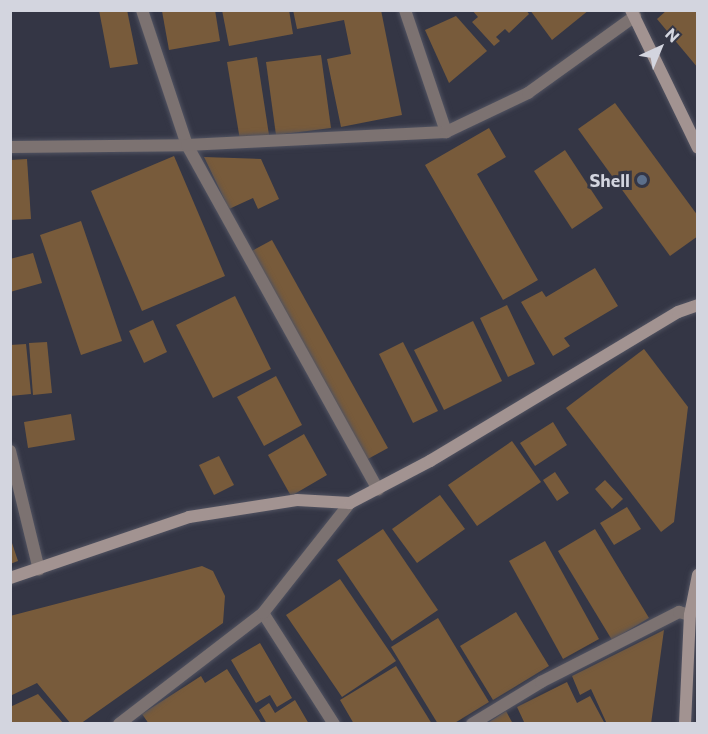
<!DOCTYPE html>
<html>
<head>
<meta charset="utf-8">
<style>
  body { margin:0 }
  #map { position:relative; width:708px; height:734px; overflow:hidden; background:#343645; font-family:Commissioner,sans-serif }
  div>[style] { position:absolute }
  .building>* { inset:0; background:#785b3b }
  .roads { filter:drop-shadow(0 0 2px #515361) drop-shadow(0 0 2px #515361) }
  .lane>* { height:12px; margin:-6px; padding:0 6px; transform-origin:6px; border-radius:6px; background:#7c7271 }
  .street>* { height:12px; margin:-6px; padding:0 6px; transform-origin:6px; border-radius:6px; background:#7c7271 }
  .secondary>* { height:12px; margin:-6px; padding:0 6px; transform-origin:6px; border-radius:6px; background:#a29391 }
  .dots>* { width:16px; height:16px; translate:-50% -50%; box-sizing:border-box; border:3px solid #343645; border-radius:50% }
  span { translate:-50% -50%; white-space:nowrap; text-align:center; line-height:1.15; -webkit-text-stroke:6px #343645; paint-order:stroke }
  .poi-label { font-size:18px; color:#d3d5df; font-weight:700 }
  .right { translate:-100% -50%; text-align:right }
  .frame { position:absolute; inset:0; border:12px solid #d3d5df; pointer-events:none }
  .north { position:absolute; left:630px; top:18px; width:60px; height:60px; -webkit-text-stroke:4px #343645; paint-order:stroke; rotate:44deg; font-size:16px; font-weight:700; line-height:24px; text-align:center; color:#d3d5df }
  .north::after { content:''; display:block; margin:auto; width:21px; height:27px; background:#d3d5df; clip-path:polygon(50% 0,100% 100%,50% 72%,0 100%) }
</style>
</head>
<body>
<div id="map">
  <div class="building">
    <div style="clip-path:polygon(99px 10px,127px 10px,138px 64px,110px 68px)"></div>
    <div style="clip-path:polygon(215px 10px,220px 41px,169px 50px,162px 11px)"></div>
    <div style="clip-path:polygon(222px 10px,289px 10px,293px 34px,229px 46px)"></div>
    <div style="clip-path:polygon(293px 10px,381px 10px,402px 115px,341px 127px,327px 59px,351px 54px,344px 20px,297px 29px)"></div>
    <div style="clip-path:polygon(472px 10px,526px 10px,529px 14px,509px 33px,505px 29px,496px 37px,500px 41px,494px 46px,472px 22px,478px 17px)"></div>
    <div style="clip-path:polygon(530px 10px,589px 10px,552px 40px)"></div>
    <div style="clip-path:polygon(667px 10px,698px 10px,698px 68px,657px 19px)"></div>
    <div style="clip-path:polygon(456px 16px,487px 51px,449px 83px,425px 30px)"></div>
    <div style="clip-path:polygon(321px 55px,331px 128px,276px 135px,266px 62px)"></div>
    <div style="clip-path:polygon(257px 57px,269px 135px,240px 140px,227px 62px)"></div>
    <div style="clip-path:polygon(615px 103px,698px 216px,698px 236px,670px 256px,578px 129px)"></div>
    <div style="clip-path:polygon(489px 128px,506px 157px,477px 174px,538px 280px,503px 300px,425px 165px)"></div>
    <div style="clip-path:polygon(565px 150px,603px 208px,572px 229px,534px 171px)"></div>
    <div style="clip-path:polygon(174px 156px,225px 276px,142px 311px,91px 191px)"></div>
    <div style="clip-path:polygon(204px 157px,261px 159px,279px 199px,258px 209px,253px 198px,229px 209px)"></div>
    <div style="clip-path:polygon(27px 159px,31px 219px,10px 220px,10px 160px)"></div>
    <div style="clip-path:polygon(81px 221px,122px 341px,81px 355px,40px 235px)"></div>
    <div style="clip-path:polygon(272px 240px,388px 448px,366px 460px,250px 252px)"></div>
    <div style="clip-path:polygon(33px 253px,42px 283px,10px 292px,10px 259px)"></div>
    <div style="clip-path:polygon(595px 268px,618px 306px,564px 338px,570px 346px,553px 356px,521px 302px,542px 291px,546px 297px)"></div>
    <div style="clip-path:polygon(235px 296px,271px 369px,213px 398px,176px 325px)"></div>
    <div style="clip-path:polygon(507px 305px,535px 364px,508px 377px,480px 318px)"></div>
    <div style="clip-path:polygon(153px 320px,167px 352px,144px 363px,129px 331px)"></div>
    <div style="clip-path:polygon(473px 321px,502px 381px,444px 410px,414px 350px)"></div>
    <div style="clip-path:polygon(47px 342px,52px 393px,33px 395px,29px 343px)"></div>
    <div style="clip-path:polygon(403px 342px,438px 411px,413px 423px,379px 354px)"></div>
    <div style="clip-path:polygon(26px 344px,31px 394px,10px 396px,10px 345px)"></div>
    <div style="clip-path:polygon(644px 349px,688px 407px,674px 522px,661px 532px,566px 408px)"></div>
    <div style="clip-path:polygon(276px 376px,302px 425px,264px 446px,237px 397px)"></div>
    <div style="clip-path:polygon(71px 414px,75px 440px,28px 448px,24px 422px)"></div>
    <div style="clip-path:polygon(553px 422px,567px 445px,535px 466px,520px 443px)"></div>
    <div style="clip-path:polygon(304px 434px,327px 475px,291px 496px,268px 455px)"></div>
    <div style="clip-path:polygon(512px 441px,541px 482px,477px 526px,448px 485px)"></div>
    <div style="clip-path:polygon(219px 456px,234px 485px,214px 495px,199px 465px)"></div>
    <div style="clip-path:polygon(555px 472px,569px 493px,557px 501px,543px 480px)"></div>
    <div style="clip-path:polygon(605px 480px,623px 499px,612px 509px,595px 489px)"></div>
    <div style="clip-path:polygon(440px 495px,465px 529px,417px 563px,392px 529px)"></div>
    <div style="clip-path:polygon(627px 507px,641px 529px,614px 545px,600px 523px)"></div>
    <div style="clip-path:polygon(383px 529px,438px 610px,392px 641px,337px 560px)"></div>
    <div style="clip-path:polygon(595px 529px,649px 618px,612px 640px,558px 551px)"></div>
    <div style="clip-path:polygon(10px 537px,18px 561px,10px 564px)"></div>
    <div style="clip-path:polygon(545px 541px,599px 639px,563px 659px,509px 561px)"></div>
    <div style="clip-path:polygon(202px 566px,213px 571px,225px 596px,223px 623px,80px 724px,71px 724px,37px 683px,10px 696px,10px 616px)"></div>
    <div style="clip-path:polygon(340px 579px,396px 661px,342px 697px,286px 615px)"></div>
    <div style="clip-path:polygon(516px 612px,549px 666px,493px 700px,460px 646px)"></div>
    <div style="clip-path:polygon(438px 618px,489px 702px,453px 724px,438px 724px,391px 647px)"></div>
    <div style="clip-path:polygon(664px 630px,651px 724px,607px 724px,591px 689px,580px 695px,572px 676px)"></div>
    <div style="clip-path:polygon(260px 643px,292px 698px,277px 707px,270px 695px,256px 703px,231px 660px)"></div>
    <div style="clip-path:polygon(396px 666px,432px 724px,354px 724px,340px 700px)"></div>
    <div style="clip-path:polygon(227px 669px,262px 724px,149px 724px,142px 714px,201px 676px,205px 683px)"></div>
    <div style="clip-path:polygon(567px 682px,577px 703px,590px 696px,605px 724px,525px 724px,517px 707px)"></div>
    <div style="clip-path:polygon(38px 694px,64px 724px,10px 724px,10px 707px)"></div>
    <div style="clip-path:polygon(295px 700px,309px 724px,267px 724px,259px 710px,269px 703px,275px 713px)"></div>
    <div style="clip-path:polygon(506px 711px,513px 724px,486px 724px)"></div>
  </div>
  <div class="roads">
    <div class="lane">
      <div style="left:187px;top:145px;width:394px;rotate:61deg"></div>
      <div style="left:472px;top:724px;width:81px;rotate:-31.3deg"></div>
      <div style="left:541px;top:682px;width:155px;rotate:-26.9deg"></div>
      <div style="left:679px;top:612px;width:11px;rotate:15deg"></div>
    </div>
    <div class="street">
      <div style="left:142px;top:10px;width:142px;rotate:71.6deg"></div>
      <div style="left:405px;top:10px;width:129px;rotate:71.4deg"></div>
      <div style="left:10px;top:147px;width:177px;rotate:-0.6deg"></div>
      <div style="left:187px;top:145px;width:259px;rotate:-2.9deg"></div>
      <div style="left:446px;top:132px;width:91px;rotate:-25.4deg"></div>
      <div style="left:528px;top:93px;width:132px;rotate:-35.7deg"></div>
      <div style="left:10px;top:451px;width:122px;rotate:76.3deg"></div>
      <div style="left:263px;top:613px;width:132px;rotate:57.4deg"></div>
      <div style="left:119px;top:724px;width:182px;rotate:-37.6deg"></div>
      <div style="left:263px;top:613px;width:140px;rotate:-51.7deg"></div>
    </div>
    <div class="secondary">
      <div style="left:631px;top:10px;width:153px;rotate:64.1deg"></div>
      <div style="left:10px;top:578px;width:189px;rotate:-18.8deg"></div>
      <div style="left:189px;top:517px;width:109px;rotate:-8.9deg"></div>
      <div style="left:297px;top:500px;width:53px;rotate:3.2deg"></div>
      <div style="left:350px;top:503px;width:90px;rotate:-27.7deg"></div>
      <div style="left:430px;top:461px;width:289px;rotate:-31deg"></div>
      <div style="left:678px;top:312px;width:21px;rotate:-19deg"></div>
      <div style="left:685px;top:724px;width:109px;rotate:-87.4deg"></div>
      <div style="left:690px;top:615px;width:41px;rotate:-78.7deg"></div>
    </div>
  </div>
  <div class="dots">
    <div style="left:642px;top:180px;background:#5c6f8a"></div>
  </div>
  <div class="poi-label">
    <span class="right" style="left:630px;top:180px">Shell</span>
  </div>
  <div class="frame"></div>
  <div class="north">N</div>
</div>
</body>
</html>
